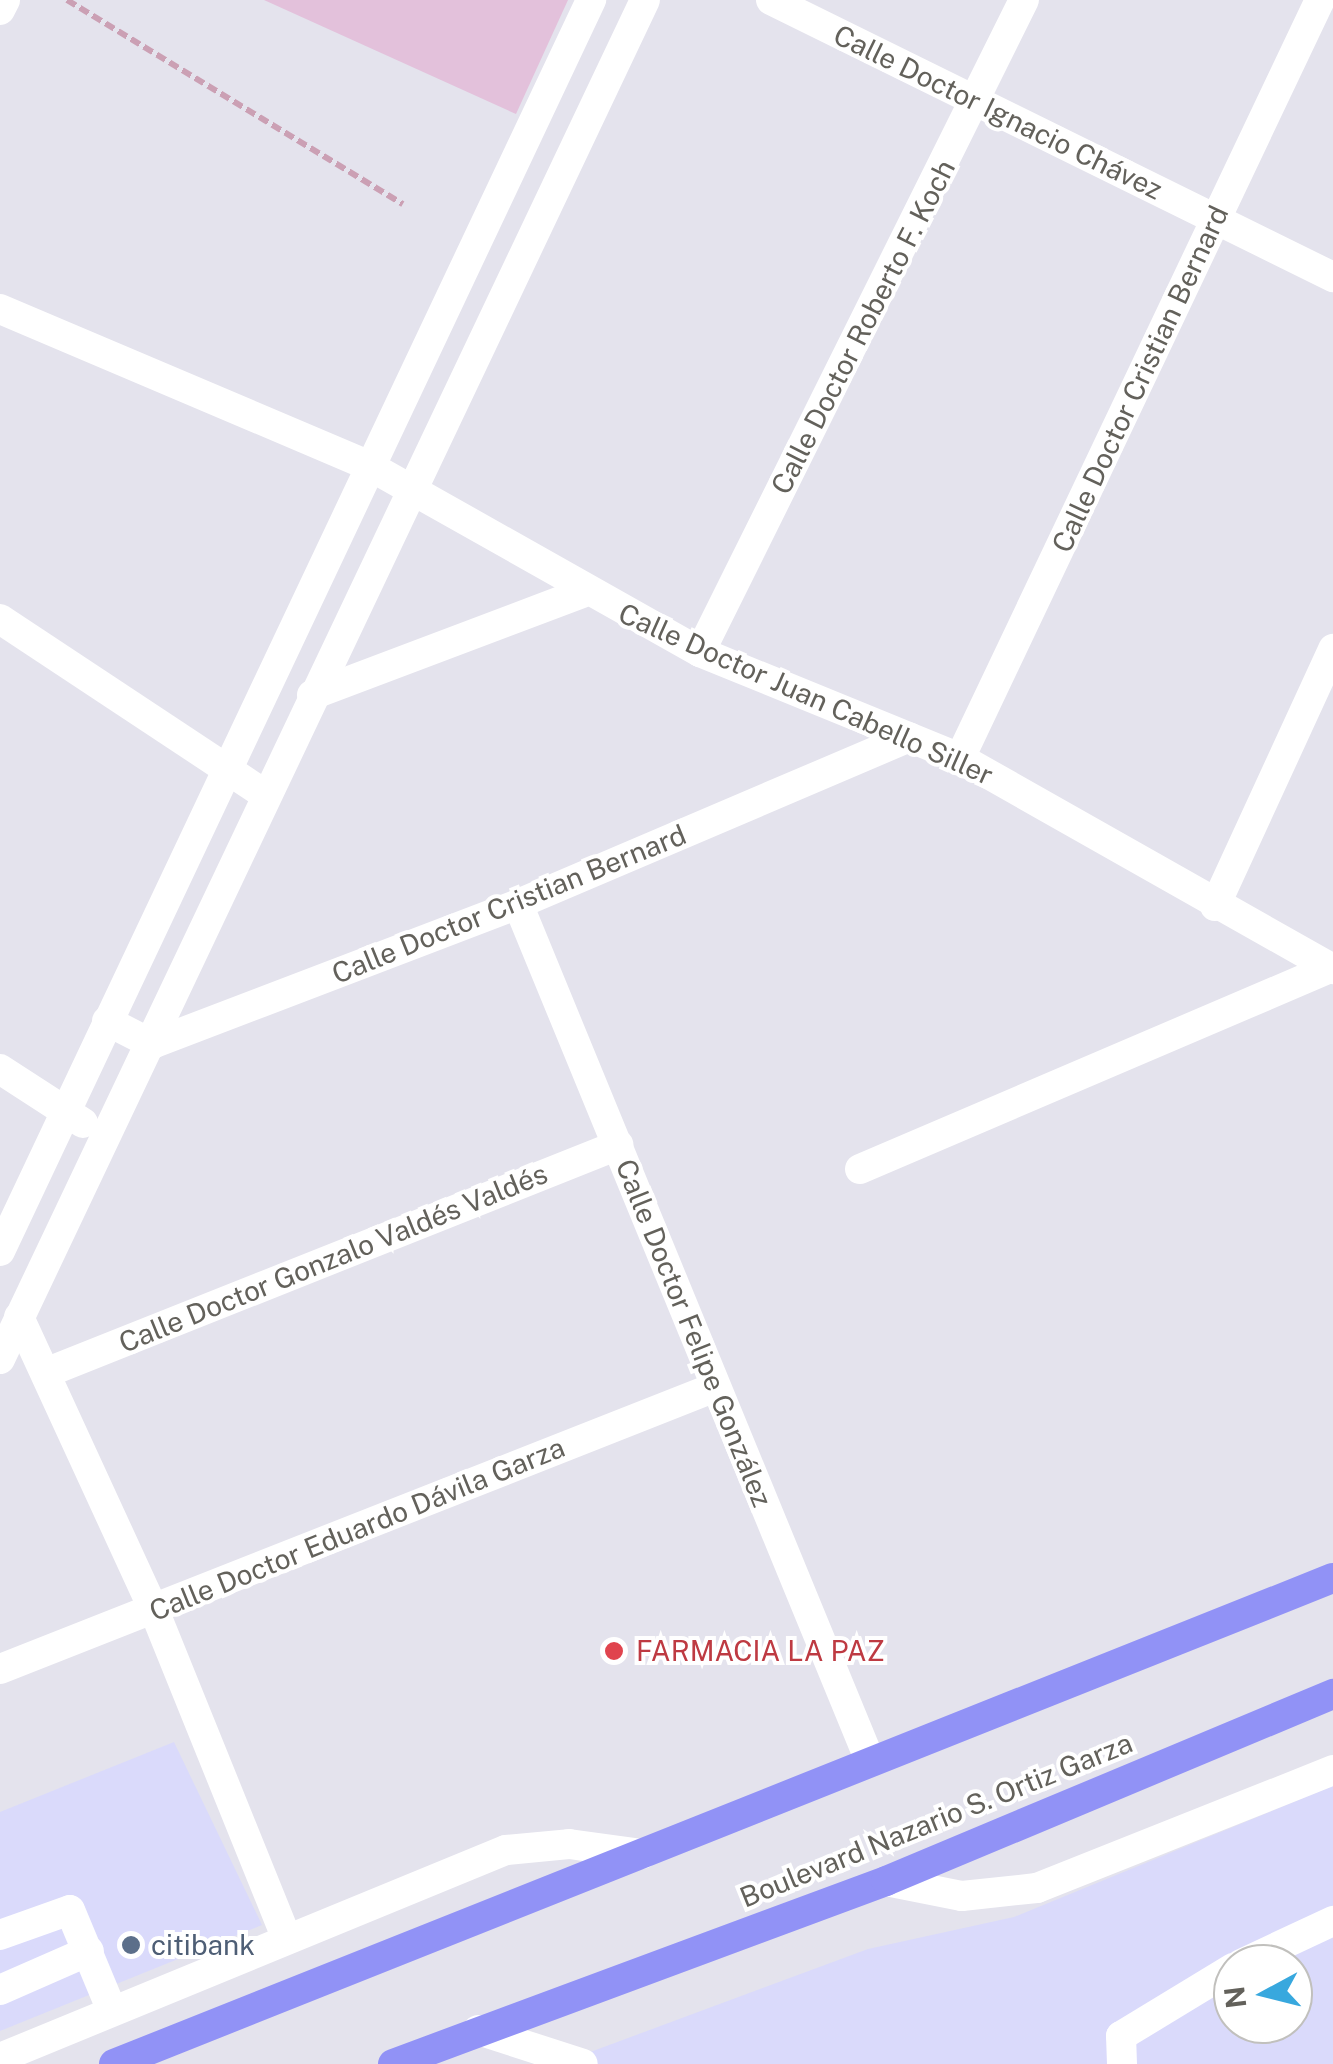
<!DOCTYPE html>
<html>
<head>
<meta charset="utf-8">
<style>
  body { margin:0 }
  #map { position:relative; width:1333px; height:2064px; overflow:hidden; background:#e4e3ed; font-family:"Public Sans",sans-serif }
  div>[style] { position:absolute }
  .commercial>* { inset:0; background:#dadafb }
  .green>* { inset:0; background:#e3c1db }
  .path>* { height:6px; margin-top:-3px; transform-origin:0; background:repeating-linear-gradient(90deg,#cba0b4 0 10px,transparent 0 15px) }
  .minor>* { height:30px; margin:-15px; padding:0 15px; transform-origin:15px; border-radius:15px; background:#fff }
  .highway>* { height:30px; margin:-15px; padding:0 15px; transform-origin:15px; border-radius:15px; background:#9192f6 }
  .dots>* { width:28px; height:28px; translate:-50% -50%; box-sizing:border-box; border:5px solid #fff; border-radius:50% }
  span { translate:-50% -50%; white-space:nowrap; text-align:center; line-height:1.15; -webkit-text-stroke:8px #fff; paint-order:stroke }
  .street-label { font-size:28px; color:#63615b }
  .health-label { font-size:28px; color:#be3a42 }
  .left { translate:0 -50%; text-align:left }
  .service-label { font-size:28px; color:#4e5e75 }
  .north { position:absolute; left:1213px; top:1944px; width:100px; height:100px; box-sizing:border-box; background:#fff; border:2px solid #c1c0bd; border-radius:50%; rotate:263deg; font-size:28px; font-weight:700; line-height:40px; text-align:center; color:#63615b }
  .north::after { content:''; display:block; margin:auto; width:35px; height:45px; background:#38a8de; clip-path:polygon(50% 0,100% 100%,50% 72%,0 100%) }
</style>
</head>
<body>
<div id="map">
  <div class="commercial">
    <div style="clip-path:polygon(174px 1742px,262px 1925px,0 2031px,0 1812px)"></div>
    <div style="clip-path:polygon(evenodd,1333px 1786px,1333px 2064px,558px 2064px,868px 1949px,1014px 1917px,1333px 1786px,1233px 1964px,1293px 1964px,1293px 2024px,1233px 2024px,1233px 1964px)"></div>
  </div>
  <div class="green">
    <div style="clip-path:polygon(264px 0,568px 0,516px 114px)"></div>
  </div>
  <div class="path">
    <div style="left:67px;top:0;width:393px;rotate:31.3deg"></div>
  </div>
  <div class="minor">
    <div style="left:771px;top:0;width:627px;rotate:26.24deg"></div>
    <div style="left:0;top:10px;width:11px;rotate:-63deg"></div>
    <div style="left:0;top:309px;width:397px;rotate:23deg"></div>
    <div style="left:366px;top:464px;width:383px;rotate:29.4deg"></div>
    <div style="left:700px;top:652px;width:281px;rotate:22.2deg"></div>
    <div style="left:960px;top:758px;width:429px;rotate:29.5deg"></div>
    <div style="left:0;top:619px;width:317px;rotate:33.5deg"></div>
    <div style="left:700px;top:652px;width:728px;rotate:-63.58deg"></div>
    <div style="left:312px;top:695px;width:289px;rotate:-20.7deg"></div>
    <div style="left:960px;top:758px;width:839px;rotate:-64.6deg"></div>
    <div style="left:518px;top:904px;width:926px;rotate:67.67deg"></div>
    <div style="left:1215px;top:906px;width:283px;rotate:-65.3deg"></div>
    <div style="left:107px;top:1021px;width:51px;rotate:27.1deg"></div>
    <div style="left:152px;top:1044px;width:392px;rotate:-20.9deg"></div>
    <div style="left:518px;top:904px;width:425px;rotate:-23.1deg"></div>
    <div style="left:0;top:1069px;width:99px;rotate:33deg"></div>
    <div style="left:860px;top:1169px;width:511px;rotate:-23.15deg"></div>
    <div style="left:0;top:1251px;width:1384px;rotate:-64.71deg"></div>
    <div style="left:19px;top:1317px;width:323px;rotate:65.3deg"></div>
    <div style="left:154px;top:1610px;width:353px;rotate:68deg"></div>
    <div style="left:0;top:1359px;width:1504px;rotate:-64.61deg"></div>
    <div style="left:48px;top:1372px;width:614px;rotate:-21.71deg"></div>
    <div style="left:0;top:1669px;width:766px;rotate:-21.51deg"></div>
    <div style="left:886px;top:1881px;width:77px;rotate:11.2deg"></div>
    <div style="left:962px;top:1896px;width:75px;rotate:-6.1deg"></div>
    <div style="left:1037px;top:1888px;width:319px;rotate:-21.7deg"></div>
    <div style="left:0;top:1935px;width:74px;rotate:-19.7deg"></div>
    <div style="left:70px;top:1910px;width:109px;rotate:67.4deg"></div>
    <div style="left:1241px;top:1964px;width:102px;rotate:-25.1deg"></div>
    <div style="left:0;top:1990px;width:97px;rotate:-23.7deg"></div>
    <div style="left:478px;top:2030px;width:110px;rotate:17.9deg"></div>
    <div style="left:0;top:2058px;width:547px;rotate:-22.35deg"></div>
    <div style="left:506px;top:1850px;width:63px;rotate:-5.4deg"></div>
    <div style="left:569px;top:1844px;width:74px;rotate:7.8deg"></div>
    <div style="left:1122px;top:2064px;width:28px;rotate:-92deg"></div>
    <div style="left:1121px;top:2036px;width:131px;rotate:-31.3deg"></div>
  </div>
  <div class="highway">
    <div style="left:114px;top:2064px;width:1312px;rotate:-21.74deg"></div>
    <div style="left:393px;top:2064px;width:526px;rotate:-20.36deg"></div>
    <div style="left:886px;top:1881px;width:485px;rotate:-22.7deg"></div>
  </div>
  <div class="dots">
    <div style="left:614px;top:1651px;background:#e0444e"></div>
    <div style="left:131px;top:1945px;background:#5c6f8a"></div>
  </div>
  <div class="street-label">
    <span style="left:998px;top:112px;rotate:26deg">Calle Doctor Ignacio Chávez</span>
    <span style="left:863px;top:327px;rotate:-63deg">Calle Doctor Roberto F. Koch</span>
    <span style="left:1140px;top:379px;rotate:-65deg">Calle Doctor Cristian Bernard</span>
    <span style="left:806px;top:694px;rotate:24deg">Calle Doctor Juan Cabello Siller</span>
    <span style="left:509px;top:904px;rotate:-22deg">Calle Doctor Cristian Bernard</span>
    <span style="left:333px;top:1258px;rotate:-22deg">Calle Doctor Gonzalo Valdés Valdés</span>
    <span style="left:694px;top:1333px;rotate:68deg">Calle Doctor Felipe González</span>
    <span style="left:357px;top:1529px;rotate:-22deg">Calle Doctor Eduardo Dávila Garza</span>
    <span style="left:936px;top:1820px;rotate:-22deg">Boulevard Nazario S. Ortiz Garza</span>
  </div>
  <div class="health-label">
    <span class="left" style="left:636px;top:1651px">FARMACIA LA PAZ</span>
  </div>
  <div class="service-label">
    <span class="left" style="left:151px;top:1945px">citibank</span>
  </div>
  <div class="north">N</div>
</div>
</body>
</html>
